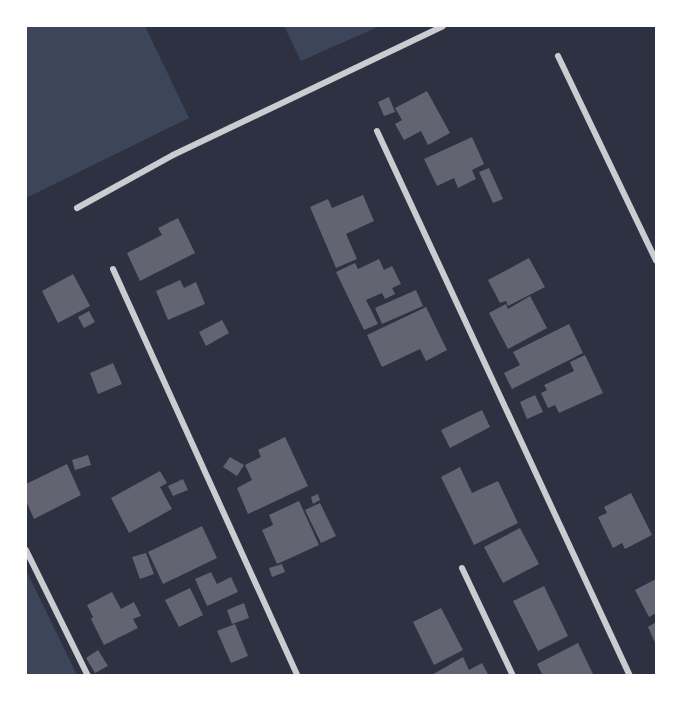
<!DOCTYPE html>
<html>
<head>
<meta charset="utf-8">
<style>
  body { margin:0 }
  #map { position:relative; width:682px; height:701px; overflow:hidden; background:#2d3142; font-family:Poppins,sans-serif }
  div>[style] { position:absolute }
  .green>* { inset:0; background:#3c4559 }
  .building>* { inset:0; background:#626471 }
  .minor>* { height:6px; margin:-3px; padding:0 3px; transform-origin:3px; border-radius:3px; background:#caccd0 }
  span { translate:-50% -50%; white-space:nowrap; text-align:center; line-height:1.15; -webkit-text-stroke:6px #fff; paint-order:stroke }
  .frame { position:absolute; inset:0; border:27px solid #fff; pointer-events:none }
</style>
</head>
<body>
<div id="map">
  <div class="green">
    <div style="clip-path:polygon(26px 26px,145px 26px,189px 118px,26px 198px)"></div>
    <div style="clip-path:polygon(284px 26px,380px 26px,301px 61px)"></div>
    <div style="clip-path:polygon(26px 570px,77px 675px,26px 675px)"></div>
  </div>
  <div class="building">
    <div style="clip-path:polygon(427px 91px,450px 133px,428px 145px,421px 131px,404px 140px,395px 124px,402px 120px,395px 108px)"></div>
    <div style="clip-path:polygon(389px 97px,395px 112px,384px 116px,378px 102px)"></div>
    <div style="clip-path:polygon(472px 137px,484px 164px,472px 170px,476px 179px,458px 188px,454px 178px,437px 186px,424px 159px)"></div>
    <div style="clip-path:polygon(489px 168px,503px 199px,493px 203px,479px 172px)"></div>
    <div style="clip-path:polygon(363px 195px,374px 221px,346px 234px,357px 259px,336px 268px,310px 207px,328px 199px,332px 208px)"></div>
    <div style="clip-path:polygon(178px 218px,195px 253px,140px 281px,127px 253px,162px 235px,158px 228px)"></div>
    <div style="clip-path:polygon(529px 258px,545px 287px,508px 306px,506px 301px,500px 303px,488px 280px)"></div>
    <div style="clip-path:polygon(379px 259px,384px 270px,392px 266px,401px 284px,392px 288px,395px 294px,385px 299px,382px 293px,366px 300px,378px 324px,364px 330px,336px 272px,355px 263px,358px 269px)"></div>
    <div style="clip-path:polygon(73px 274px,90px 306px,58px 323px,42px 291px)"></div>
    <div style="clip-path:polygon(180px 280px,184px 288px,196px 282px,205px 304px,168px 320px,156px 291px)"></div>
    <div style="clip-path:polygon(416px 290px,423px 306px,382px 324px,375px 308px)"></div>
    <div style="clip-path:polygon(530px 296px,547px 328px,508px 349px,489px 313px,506px 304px,508px 309px)"></div>
    <div style="clip-path:polygon(426px 307px,447px 350px,426px 361px,420px 349px,382px 367px,367px 335px)"></div>
    <div style="clip-path:polygon(89px 311px,95px 322px,84px 328px,78px 317px)"></div>
    <div style="clip-path:polygon(222px 320px,229px 333px,206px 346px,199px 332px)"></div>
    <div style="clip-path:polygon(569px 324px,583px 353px,512px 389px,504px 373px,520px 365px,513px 352px)"></div>
    <div style="clip-path:polygon(585px 355px,603px 393px,559px 413px,555px 405px,548px 408px,541px 393px,547px 390px,544px 385px,574px 371px,570px 362px)"></div>
    <div style="clip-path:polygon(113px 363px,122px 384px,98px 394px,90px 373px)"></div>
    <div style="clip-path:polygon(535px 395px,543px 412px,527px 419px,520px 402px)"></div>
    <div style="clip-path:polygon(482px 410px,490px 427px,450px 448px,441px 430px)"></div>
    <div style="clip-path:polygon(285px 437px,308px 486px,248px 514px,237px 488px,252px 480px,245px 465px,261px 457px,258px 450px)"></div>
    <div style="clip-path:polygon(88px 455px,91px 465px,75px 470px,72px 460px)"></div>
    <div style="clip-path:polygon(230px 457px,244px 465px,237px 476px,223px 467px)"></div>
    <div style="clip-path:polygon(67px 464px,81px 495px,34px 519px,26px 501px,26px 484px)"></div>
    <div style="clip-path:polygon(460px 467px,472px 493px,498px 481px,518px 523px,474px 545px,441px 477px)"></div>
    <div style="clip-path:polygon(160px 471px,167px 483px,160px 487px,172px 509px,129px 533px,111px 498px)"></div>
    <div style="clip-path:polygon(183px 479px,188px 490px,173px 496px,168px 486px)"></div>
    <div style="clip-path:polygon(631px 493px,652px 535px,625px 549px,622px 543px,613px 548px,598px 517px,607px 513px,604px 507px)"></div>
    <div style="clip-path:polygon(318px 494px,320px 500px,313px 504px,311px 497px)"></div>
    <div style="clip-path:polygon(299px 501px,319px 545px,277px 564px,262px 530px,273px 525px,269px 515px)"></div>
    <div style="clip-path:polygon(320px 503px,336px 536px,321px 543px,305px 510px)"></div>
    <div style="clip-path:polygon(202px 526px,217px 558px,163px 584px,148px 552px)"></div>
    <div style="clip-path:polygon(520px 528px,539px 564px,503px 583px,484px 547px)"></div>
    <div style="clip-path:polygon(146px 553px,154px 574px,140px 579px,132px 557px)"></div>
    <div style="clip-path:polygon(282px 564px,285px 572px,272px 577px,269px 568px)"></div>
    <div style="clip-path:polygon(211px 572px,217px 584px,231px 577px,238px 592px,207px 606px,195px 579px)"></div>
    <div style="clip-path:polygon(656px 579px,656px 613px,649px 617px,635px 590px)"></div>
    <div style="clip-path:polygon(544px 586px,568px 636px,538px 651px,513px 601px)"></div>
    <div style="clip-path:polygon(190px 588px,203px 615px,179px 627px,165px 600px)"></div>
    <div style="clip-path:polygon(112px 592px,121px 609px,134px 602px,141px 616px,133px 619px,138px 628px,104px 645px,91px 619px,93px 617px,87px 605px)"></div>
    <div style="clip-path:polygon(244px 603px,249px 618px,232px 624px,227px 610px)"></div>
    <div style="clip-path:polygon(441px 608px,463px 650px,434px 665px,413px 622px)"></div>
    <div style="clip-path:polygon(656px 622px,656px 645px,648px 627px)"></div>
    <div style="clip-path:polygon(235px 624px,248px 656px,231px 663px,217px 631px)"></div>
    <div style="clip-path:polygon(578px 643px,594px 676px,543px 676px,537px 664px)"></div>
    <div style="clip-path:polygon(98px 650px,108px 666px,95px 673px,86px 658px)"></div>
    <div style="clip-path:polygon(463px 657px,469px 670px,482px 663px,489px 676px,430px 676px)"></div>
  </div>
  <div class="minor">
    <div style="left:558px;top:56px;width:227px;rotate:64.4deg"></div>
    <div style="left:377px;top:131px;width:601px;rotate:65.1deg"></div>
    <div style="left:77px;top:208px;width:110px;rotate:-28.9deg"></div>
    <div style="left:173px;top:155px;width:299px;rotate:-25.5deg"></div>
    <div style="left:113px;top:269px;width:447px;rotate:65.6deg"></div>
    <div style="left:26px;top:550px;width:140px;rotate:63.8deg"></div>
    <div style="left:462px;top:568px;width:119px;rotate:64.7deg"></div>
  </div>
  <div class="frame"></div>
</div>
</body>
</html>
